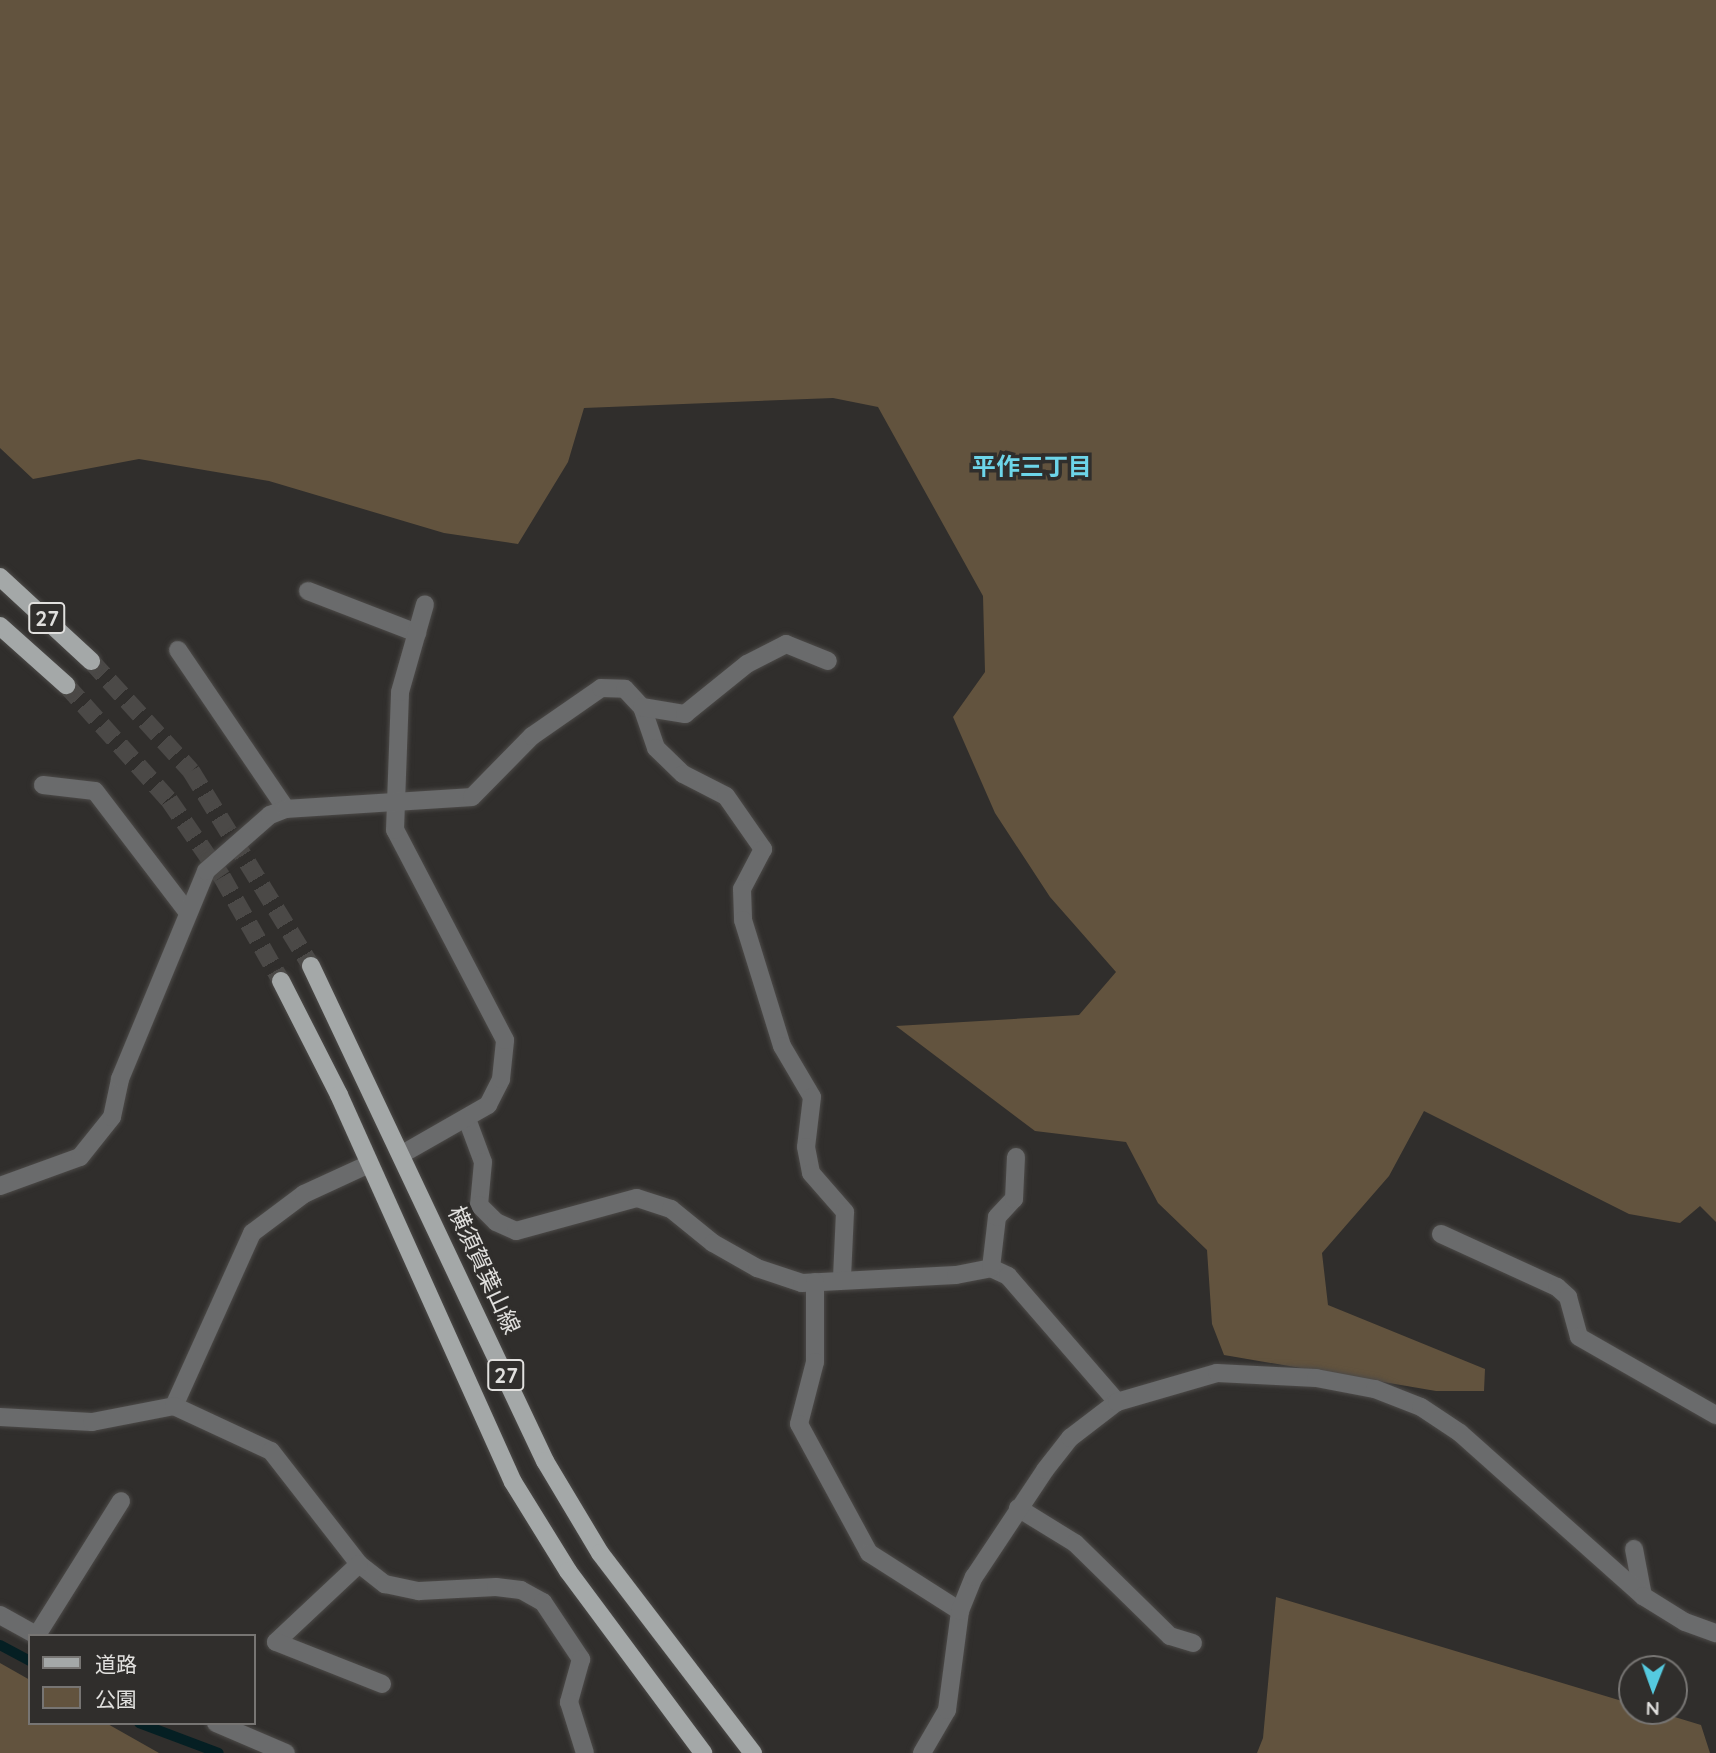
<!DOCTYPE html>
<html>
<head>
<meta charset="utf-8">
<style>
  body { margin:0 }
  #map { position:relative; width:1716px; height:1753px; overflow:hidden; background:#302e2c; font-family:Quicksand,"Noto Sans JP",sans-serif }
  div>[style] { position:absolute }
  .green>* { inset:0; background:#62533e }
  .stream>* { height:10px; margin:-5px; padding:0 5px; transform-origin:5px; border-radius:5px; background:#051f23 }
  .major-tunnel>* { height:18px; margin-top:-9px; transform-origin:0; background:repeating-linear-gradient(90deg,#4b4947 0 18px,transparent 0 27px) }
  .roads { filter:drop-shadow(0 0 2px #4c4a48) drop-shadow(0 0 2px #4c4a48) }
  .minor>* { height:18px; margin:-9px; padding:0 9px; transform-origin:9px; border-radius:9px; background:#6a6b6c }
  .major>* { height:18px; margin:-9px; padding:0 9px; transform-origin:9px; border-radius:9px; background:#a4a8a8 }
  span { translate:-50% -50%; white-space:nowrap; text-align:center; line-height:1.15; -webkit-text-stroke:7px #302e2c; paint-order:stroke }
  .shield-label span { padding:2px 5px; background:#302e2c; border:2px solid; border-radius:5px; -webkit-text-stroke-width:0 }
  .shield-label { font-size:21px; color:#e1e0de; font-weight:700 }
  .street-label { font-size:23px; color:#e1e0de }
  .neighbourhood-label { font-size:24px; color:#6dd5e9; font-weight:700 }
  .legend { position:absolute; left:28px; top:1634px; width:228px; height:91px; box-sizing:border-box; background:#302e2c; border:2px solid #777573; margin:0; padding:9px 12px; list-style:none; font-size:21px; color:#e1e0de }
  .legend li { display:flex; align-items:center; gap:14px; height:35px }
  .legend b { width:35px; border:2px solid #777573 }
  .north { position:absolute; left:1618px; top:1655px; width:70px; height:70px; box-sizing:border-box; background:#302e2c; border:2px solid #777573; border-radius:50%; rotate:181deg; font-size:19px; font-weight:700; line-height:28px; text-align:center; color:#e1e0de }
  .north::after { content:''; display:block; margin:auto; width:24px; height:32px; background:#55cadf; clip-path:polygon(50% 0,100% 100%,50% 72%,0 100%) }
</style>
</head>
<body>
<div id="map">
  <div class="green">
    <div style="clip-path:polygon(0 0,1716px 0,1716px 1222px,1700px 1206px,1680px 1223px,1629px 1214px,1424px 1111px,1389px 1176px,1322px 1253px,1328px 1305px,1485px 1369px,1484px 1391px,1436px 1391px,1224px 1355px,1212px 1324px,1207px 1250px,1158px 1203px,1126px 1142px,1035px 1131px,896px 1026px,1079px 1015px,1116px 972px,1050px 897px,995px 813px,953px 717px,985px 672px,983px 596px,878px 407px,833px 398px,584px 408px,568px 462px,518px 544px,444px 533px,269px 481px,139px 459px,33px 479px,0 448px)"></div>
    <div style="clip-path:polygon(1276px 1597px,1632px 1704px,1632px 1711px,1655px 1711px,1701px 1725px,1710px 1753px,1257px 1753px,1263px 1738px)"></div>
    <div style="clip-path:polygon(0 1663px,30px 1680px,30px 1723px,106px 1723px,159px 1753px,0 1753px)"></div>
  </div>
  <div class="stream">
    <div style="left:0;top:1645px;width:34px;rotate:28deg"></div>
    <div style="left:139px;top:1723px;width:85px;rotate:20.6deg"></div>
  </div>
  <div class="major-tunnel">
    <div style="left:91px;top:661px;width:149px;rotate:47.7deg"></div>
    <div style="left:191px;top:771px;width:229px;rotate:58.4deg"></div>
    <div style="left:66px;top:685px;width:154px;rotate:48.2deg"></div>
    <div style="left:169px;top:800px;width:93px;rotate:55.5deg"></div>
    <div style="left:222px;top:877px;width:120px;rotate:60.4deg"></div>
  </div>
  <div class="roads">
    <div class="minor">
      <div style="left:308px;top:591px;width:117px;rotate:21.1deg"></div>
      <div style="left:178px;top:650px;width:192px;rotate:55.8deg"></div>
      <div style="left:642px;top:707px;width:43px;rotate:71.1deg"></div>
      <div style="left:656px;top:748px;width:37px;rotate:44deg"></div>
      <div style="left:683px;top:774px;width:48px;rotate:27.1deg"></div>
      <div style="left:726px;top:796px;width:65px;rotate:55.1deg"></div>
      <div style="left:763px;top:849px;width:45px;rotate:117.7deg"></div>
      <div style="left:742px;top:889px;width:31px;rotate:88deg"></div>
      <div style="left:743px;top:920px;width:132px;rotate:72.8deg"></div>
      <div style="left:782px;top:1046px;width:59px;rotate:59.5deg"></div>
      <div style="left:812px;top:1097px;width:50px;rotate:96.8deg"></div>
      <div style="left:806px;top:1147px;width:26px;rotate:79deg"></div>
      <div style="left:811px;top:1173px;width:52px;rotate:48.9deg"></div>
      <div style="left:845px;top:1212px;width:67px;rotate:92.6deg"></div>
      <div style="left:43px;top:785px;width:52px;rotate:6.6deg"></div>
      <div style="left:95px;top:791px;width:150px;rotate:52.6deg"></div>
      <div style="left:467px;top:1119px;width:46px;rotate:69.6deg"></div>
      <div style="left:483px;top:1162px;width:43px;rotate:95.3deg"></div>
      <div style="left:479px;top:1205px;width:24px;rotate:45deg"></div>
      <div style="left:496px;top:1222px;width:22px;rotate:24deg"></div>
      <div style="left:516px;top:1231px;width:125px;rotate:-15.3deg"></div>
      <div style="left:637px;top:1198px;width:36px;rotate:18deg"></div>
      <div style="left:671px;top:1209px;width:54px;rotate:39deg"></div>
      <div style="left:713px;top:1243px;width:51px;rotate:29.6deg"></div>
      <div style="left:757px;top:1268px;width:47px;rotate:18.4deg"></div>
      <div style="left:802px;top:1283px;width:154px;rotate:-3deg"></div>
      <div style="left:956px;top:1275px;width:36px;rotate:-11deg"></div>
      <div style="left:991px;top:1268px;width:19px;rotate:25deg"></div>
      <div style="left:1008px;top:1276px;width:167px;rotate:49.1deg"></div>
      <div style="left:404px;top:1153px;width:97px;rotate:-29.7deg"></div>
      <div style="left:488px;top:1105px;width:29px;rotate:-63deg"></div>
      <div style="left:501px;top:1079px;width:39px;rotate:-84deg"></div>
      <div style="left:505px;top:1040px;width:237px;rotate:-117.6deg"></div>
      <div style="left:395px;top:830px;width:138px;rotate:-87.9deg"></div>
      <div style="left:400px;top:692px;width:91px;rotate:-74.1deg"></div>
      <div style="left:0;top:1186px;width:85px;rotate:-19.9deg"></div>
      <div style="left:80px;top:1157px;width:51px;rotate:-51.3deg"></div>
      <div style="left:112px;top:1117px;width:39px;rotate:-78deg"></div>
      <div style="left:120px;top:1079px;width:225px;rotate:-67.5deg"></div>
      <div style="left:206px;top:871px;width:85px;rotate:-41.2deg"></div>
      <div style="left:270px;top:815px;width:17px;rotate:-21deg"></div>
      <div style="left:286px;top:809px;width:186px;rotate:-3.7deg"></div>
      <div style="left:472px;top:797px;width:86px;rotate:-45.5deg"></div>
      <div style="left:532px;top:736px;width:84px;rotate:-34.8deg"></div>
      <div style="left:601px;top:688px;width:24px;rotate:2deg"></div>
      <div style="left:625px;top:689px;width:25px;rotate:47deg"></div>
      <div style="left:642px;top:707px;width:44px;rotate:9.2deg"></div>
      <div style="left:685px;top:714px;width:80px;rotate:-38.9deg"></div>
      <div style="left:747px;top:664px;width:44px;rotate:-27.1deg"></div>
      <div style="left:786px;top:644px;width:45px;rotate:22deg"></div>
      <div style="left:1441px;top:1234px;width:128px;rotate:24.6deg"></div>
      <div style="left:1557px;top:1287px;width:15px;rotate:42deg"></div>
      <div style="left:1568px;top:1297px;width:41px;rotate:74.6deg"></div>
      <div style="left:1579px;top:1337px;width:158px;rotate:29.7deg"></div>
      <div style="left:991px;top:1268px;width:51px;rotate:-83.3deg"></div>
      <div style="left:997px;top:1217px;width:25px;rotate:-47deg"></div>
      <div style="left:1014px;top:1199px;width:42px;rotate:-87.3deg"></div>
      <div style="left:815px;top:1282px;width:80px;rotate:90deg"></div>
      <div style="left:815px;top:1362px;width:64px;rotate:104.5deg"></div>
      <div style="left:799px;top:1424px;width:147px;rotate:61.5deg"></div>
      <div style="left:869px;top:1553px;width:108px;rotate:32.5deg"></div>
      <div style="left:174px;top:1406px;width:190px;rotate:-65.7deg"></div>
      <div style="left:252px;top:1233px;width:65px;rotate:-36.9deg"></div>
      <div style="left:304px;top:1194px;width:69px;rotate:-24.7deg"></div>
      <div style="left:0;top:1417px;width:92px;rotate:3.1deg"></div>
      <div style="left:92px;top:1422px;width:84px;rotate:-11deg"></div>
      <div style="left:174px;top:1406px;width:107px;rotate:24.9deg"></div>
      <div style="left:271px;top:1451px;width:143px;rotate:52.1deg"></div>
      <div style="left:359px;top:1564px;width:33px;rotate:38deg"></div>
      <div style="left:385px;top:1584px;width:35px;rotate:12deg"></div>
      <div style="left:419px;top:1591px;width:77px;rotate:-3deg"></div>
      <div style="left:496px;top:1587px;width:25px;rotate:7deg"></div>
      <div style="left:521px;top:1590px;width:25px;rotate:29deg"></div>
      <div style="left:543px;top:1602px;width:69px;rotate:56.3deg"></div>
      <div style="left:581px;top:1659px;width:45px;rotate:105.6deg"></div>
      <div style="left:569px;top:1702px;width:53px;rotate:72.6deg"></div>
      <div style="left:1018px;top:1508px;width:67px;rotate:31.6deg"></div>
      <div style="left:1075px;top:1543px;width:133px;rotate:44.4deg"></div>
      <div style="left:1170px;top:1636px;width:24px;rotate:17deg"></div>
      <div style="left:1634px;top:1549px;width:48px;rotate:79.2deg"></div>
      <div style="left:359px;top:1564px;width:114px;rotate:136.8deg"></div>
      <div style="left:276px;top:1642px;width:114px;rotate:21.6deg"></div>
      <div style="left:0;top:1615px;width:43px;rotate:28.9deg"></div>
      <div style="left:37px;top:1635px;width:158px;rotate:-57.9deg"></div>
      <div style="left:216px;top:1723px;width:76px;rotate:23.2deg"></div>
      <div style="left:922px;top:1753px;width:50px;rotate:-59.8deg"></div>
      <div style="left:947px;top:1710px;width:100px;rotate:-82.5deg"></div>
      <div style="left:960px;top:1611px;width:37px;rotate:-68deg"></div>
      <div style="left:974px;top:1577px;width:128px;rotate:-56.4deg"></div>
      <div style="left:1045px;top:1470px;width:41px;rotate:-52deg"></div>
      <div style="left:1070px;top:1438px;width:59px;rotate:-37.5deg"></div>
      <div style="left:1117px;top:1402px;width:104px;rotate:-16.2deg"></div>
      <div style="left:1217px;top:1373px;width:99px;rotate:2.9deg"></div>
      <div style="left:1316px;top:1378px;width:60px;rotate:10.6deg"></div>
      <div style="left:1375px;top:1389px;width:49px;rotate:21.4deg"></div>
      <div style="left:1421px;top:1407px;width:47px;rotate:33.7deg"></div>
      <div style="left:1460px;top:1433px;width:245px;rotate:41.7deg"></div>
      <div style="left:1643px;top:1596px;width:49px;rotate:31.8deg"></div>
      <div style="left:1685px;top:1622px;width:33px;rotate:20deg"></div>
    </div>
    <div class="major">
      <div style="left:0;top:577px;width:124px;rotate:42.7deg"></div>
      <div style="left:0;top:626px;width:89px;rotate:41.8deg"></div>
      <div style="left:311px;top:966px;width:548px;rotate:64.7deg"></div>
      <div style="left:545px;top:1461px;width:107px;rotate:59.1deg"></div>
      <div style="left:600px;top:1553px;width:252px;rotate:52.6deg"></div>
      <div style="left:281px;top:981px;width:128px;rotate:63deg"></div>
      <div style="left:339px;top:1095px;width:424px;rotate:65.8deg"></div>
      <div style="left:513px;top:1482px;width:105px;rotate:58.3deg"></div>
      <div style="left:568px;top:1571px;width:227px;rotate:53.4deg"></div>
    </div>
  </div>
  <div class="shield-label">
    <span style="left:47px;top:618px">27</span>
    <span style="left:506px;top:1375px">27</span>
  </div>
  <div class="street-label">
    <span style="left:484px;top:1270px;rotate:65deg">横須賀葉山線</span>
  </div>
  <div class="neighbourhood-label">
    <span style="left:1032px;top:467px">平作三丁目</span>
  </div>
  <ul class="legend">
  <li><b style="height:9px;background:#a4a8a8"></b>道路</li>
  <li><b style="height:19px;background:#62533e"></b>公園</li>
  </ul>
  <div class="north">N</div>
</div>
</body>
</html>
